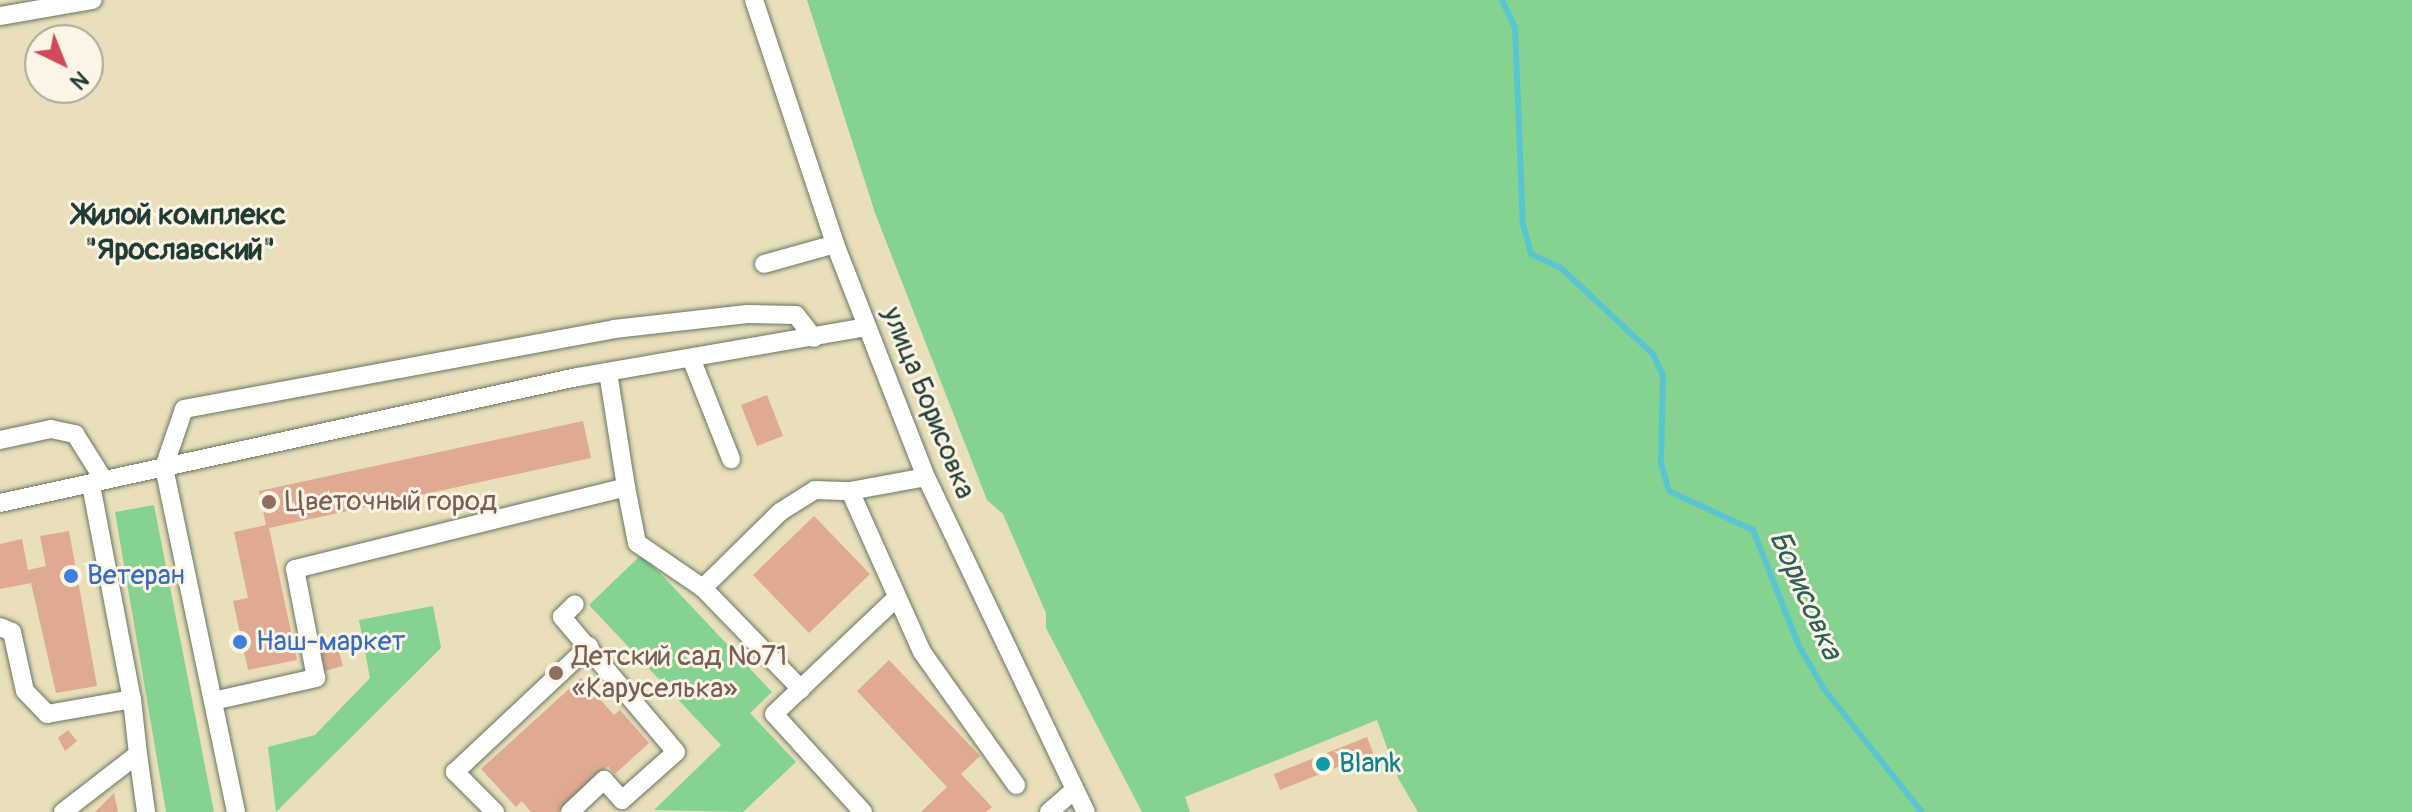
<!DOCTYPE html>
<html>
<head>
<meta charset="utf-8">
<style>
  body { margin:0 }
  #map { position:relative; width:2412px; height:812px; overflow:hidden; background:#e9dfba; font-family:Pangolin,sans-serif }
  div>[style] { position:absolute }
  .green>* { inset:0; background:#86d391 }
  .stream>* { height:6px; margin:-3px; padding:0 3px; transform-origin:3px; border-radius:3px; background:#59c6cf }
  .building>* { inset:0; background:#dfaa91 }
  .roads { filter:drop-shadow(0 0 2px #667663) drop-shadow(0 0 2px #667663) }
  .minor>* { height:18px; margin:-9px; padding:0 9px; transform-origin:9px; border-radius:9px; background:#fff }
  .dots>* { width:22px; height:22px; translate:-50% -50%; box-sizing:border-box; border:4px solid #fcf5e5; border-radius:50% }
  span { translate:-50% -50%; white-space:nowrap; text-align:center; line-height:1.15; -webkit-text-stroke:6px #fcf5e5; paint-order:stroke }
  .street-label { font-size:28px; color:#1f3d34 }
  .education-label { font-size:28px; color:#785e54 }
  .left { translate:0 -50%; text-align:left }
  .shop-label { font-size:28px; color:#366cbe }
  .culture-label { font-size:28px; color:#0d838f }
  .neighbourhood-label { font-size:30px; color:#1f3d34; font-weight:700 }
  .water-label { font-size:30px; color:#2e5f5b; font-style:italic }
  .north { position:absolute; left:24px; top:24px; width:80px; height:80px; box-sizing:border-box; background:#fcf5e5; border:2px solid #a4ab9e; border-radius:50%; rotate:137deg; font-size:22px; font-weight:700; line-height:32px; text-align:center; color:#1f3d34 }
  .north::after { content:''; display:block; margin:auto; width:28px; height:36px; background:#d1495b; clip-path:polygon(50% 0,100% 100%,50% 72%,0 100%) }
</style>
</head>
<body>
<div id="map">
  <div class="green">
    <div style="clip-path:polygon(807px 0,2412px 0,2412px 812px,1418px 812px,1398px 778px,1377px 720px,1185px 797px,1190px 812px,1142px 812px,1046px 628px,1046px 613px,1003px 514px,987px 500px,875px 213px)"></div>
    <div style="clip-path:polygon(154px 505px,214px 812px,166px 812px,115px 512px)"></div>
    <div style="clip-path:polygon(642px 554px,772px 692px,750px 713px,796px 762px,743px 812px,654px 810px,721px 745px,589px 605px)"></div>
    <div style="clip-path:polygon(433px 606px,441px 648px,276px 812px,268px 747px,315px 735px,370px 678px,359px 620px)"></div>
  </div>
  <div class="stream">
    <div style="left:1502px;top:0;width:31px;rotate:65deg"></div>
    <div style="left:1515px;top:28px;width:196px;rotate:87.7deg"></div>
    <div style="left:1523px;top:224px;width:31px;rotate:75deg"></div>
    <div style="left:1531px;top:254px;width:33px;rotate:25deg"></div>
    <div style="left:1561px;top:268px;width:126px;rotate:43.1deg"></div>
    <div style="left:1653px;top:354px;width:23px;rotate:65deg"></div>
    <div style="left:1663px;top:375px;width:88px;rotate:91.3deg"></div>
    <div style="left:1661px;top:463px;width:29px;rotate:74deg"></div>
    <div style="left:1669px;top:491px;width:93px;rotate:24.9deg"></div>
    <div style="left:1753px;top:530px;width:125px;rotate:68.4deg"></div>
    <div style="left:1799px;top:646px;width:50px;rotate:59.8deg"></div>
    <div style="left:1824px;top:689px;width:157px;rotate:51.5deg"></div>
  </div>
  <div class="building">
    <div style="clip-path:polygon(767px 395px,783px 436px,757px 446px,741px 405px)"></div>
    <div style="clip-path:polygon(583px 421px,591px 458px,269px 528px,297px 660px,248px 670px,233px 601px,248px 598px,234px 532px,266px 525px,259px 491px)"></div>
    <div style="clip-path:polygon(814px 516px,870px 574px,809px 633px,753px 575px)"></div>
    <div style="clip-path:polygon(69px 531px,97px 686px,56px 693px,31px 583px,0 589px,0 544px,22px 539px,28px 570px,46px 566px,40px 536px)"></div>
    <div style="clip-path:polygon(335px 638px,343px 666px,325px 671px,317px 643px)"></div>
    <div style="clip-path:polygon(889px 660px,980px 756px,961px 774px,992px 807px,986px 812px,921px 812px,947px 787px,857px 691px)"></div>
    <div style="clip-path:polygon(581px 678px,614px 715px,620px 710px,649px 743px,615px 774px,608px 766px,558px 812px,531px 812px,522px 801px,516px 807px,481px 769px)"></div>
    <div style="clip-path:polygon(68px 730px,77px 741px,65px 751px,58px 738px)"></div>
    <div style="clip-path:polygon(1367px 737px,1373px 753px,1280px 790px,1274px 774px)"></div>
    <div style="clip-path:polygon(114px 793px,118px 812px,95px 812px)"></div>
  </div>
  <div class="roads">
    <div class="minor">
      <div style="left:754px;top:0;width:257px;rotate:71.6deg"></div>
      <div style="left:835px;top:244px;width:250px;rotate:68.7deg"></div>
      <div style="left:926px;top:477px;width:371px;rotate:64.5deg"></div>
      <div style="left:0;top:16px;width:94px;rotate:-9.8deg"></div>
      <div style="left:764px;top:264px;width:74px;rotate:-15.7deg"></div>
      <div style="left:691px;top:358px;width:109px;rotate:68.4deg"></div>
      <div style="left:0;top:440px;width:52px;rotate:-12.2deg"></div>
      <div style="left:51px;top:429px;width:25px;rotate:12deg"></div>
      <div style="left:75px;top:434px;width:54px;rotate:57.8deg"></div>
      <div style="left:91px;top:485px;width:218px;rotate:79.2deg"></div>
      <div style="left:132px;top:699px;width:55px;rotate:83.8deg"></div>
      <div style="left:626px;top:487px;width:57px;rotate:78.9deg"></div>
      <div style="left:637px;top:543px;width:80px;rotate:34.3deg"></div>
      <div style="left:703px;top:588px;width:141px;rotate:45.9deg"></div>
      <div style="left:850px;top:491px;width:77px;rotate:-10.4deg"></div>
      <div style="left:0;top:503px;width:591px;rotate:-12.32deg"></div>
      <div style="left:577px;top:377px;width:293px;rotate:-9.8deg"></div>
      <div style="left:703px;top:588px;width:108px;rotate:-44.6deg"></div>
      <div style="left:780px;top:512px;width:41px;rotate:-32.2deg"></div>
      <div style="left:815px;top:490px;width:35px;rotate:2deg"></div>
      <div style="left:850px;top:491px;width:176px;rotate:65.9deg"></div>
      <div style="left:922px;top:652px;width:163px;rotate:54.7deg"></div>
      <div style="left:0;top:627px;width:13px;rotate:23deg"></div>
      <div style="left:12px;top:632px;width:60px;rotate:77.6deg"></div>
      <div style="left:25px;top:691px;width:32px;rotate:46deg"></div>
      <div style="left:47px;top:714px;width:86px;rotate:-10deg"></div>
      <div style="left:213px;top:701px;width:106px;rotate:-12.6deg"></div>
      <div style="left:316px;top:678px;width:111px;rotate:-100.9deg"></div>
      <div style="left:295px;top:569px;width:341px;rotate:-13.9deg"></div>
      <div style="left:626px;top:487px;width:116px;rotate:-98.9deg"></div>
      <div style="left:63px;top:812px;width:95px;rotate:-37.7deg"></div>
      <div style="left:138px;top:754px;width:59px;rotate:82.1deg"></div>
      <div style="left:236px;top:812px;width:352px;rotate:-101.8deg"></div>
      <div style="left:164px;top:467px;width:61px;rotate:-71deg"></div>
      <div style="left:184px;top:409px;width:437px;rotate:-10.5deg"></div>
      <div style="left:614px;top:329px;width:134px;rotate:-6.4deg"></div>
      <div style="left:747px;top:314px;width:49px;rotate:1.2deg"></div>
      <div style="left:796px;top:315px;width:29px;rotate:52deg"></div>
      <div style="left:495px;top:812px;width:57px;rotate:-135deg"></div>
      <div style="left:455px;top:772px;width:184px;rotate:-43.2deg"></div>
      <div style="left:570px;top:812px;width:47px;rotate:-43.3deg"></div>
      <div style="left:604px;top:780px;width:27px;rotate:48deg"></div>
      <div style="left:622px;top:800px;width:72px;rotate:-41.6deg"></div>
      <div style="left:676px;top:752px;width:177px;rotate:-130.2deg"></div>
      <div style="left:562px;top:617px;width:18px;rotate:-45deg"></div>
      <div style="left:863px;top:812px;width:132px;rotate:-132.2deg"></div>
      <div style="left:774px;top:714px;width:167px;rotate:-43.5deg"></div>
      <div style="left:1049px;top:812px;width:33px;rotate:-41deg"></div>
    </div>
  </div>
  <div class="dots">
    <div style="left:269px;top:502px;background:#8d6e63"></div>
    <div style="left:71px;top:576px;background:#3f7fe0"></div>
    <div style="left:240px;top:642px;background:#3f7fe0"></div>
    <div style="left:556px;top:673px;background:#8d6e63"></div>
    <div style="left:1323px;top:764px;background:#0f9aa8"></div>
  </div>
  <div class="street-label">
    <span style="left:928px;top:403px;rotate:68deg">улица Борисовка</span>
  </div>
  <div class="education-label">
    <span class="left" style="left:285px;top:502px">Цветочный город</span>
    <span class="left" style="left:572px;top:673px">Детский сад №71<br>«Каруселька»</span>
  </div>
  <div class="shop-label">
    <span class="left" style="left:87px;top:576px">Ветеран</span>
    <span class="left" style="left:256px;top:642px">Наш-маркет</span>
  </div>
  <div class="culture-label">
    <span class="left" style="left:1339px;top:764px">Blank</span>
  </div>
  <div class="neighbourhood-label">
    <span style="left:180px;top:232px">Жилой комплекс<br>"Ярославский"</span>
  </div>
  <div class="water-label">
    <span style="left:1805px;top:595px;rotate:66deg">Борисовка</span>
  </div>
  <div class="north">N</div>
</div>
</body>
</html>
